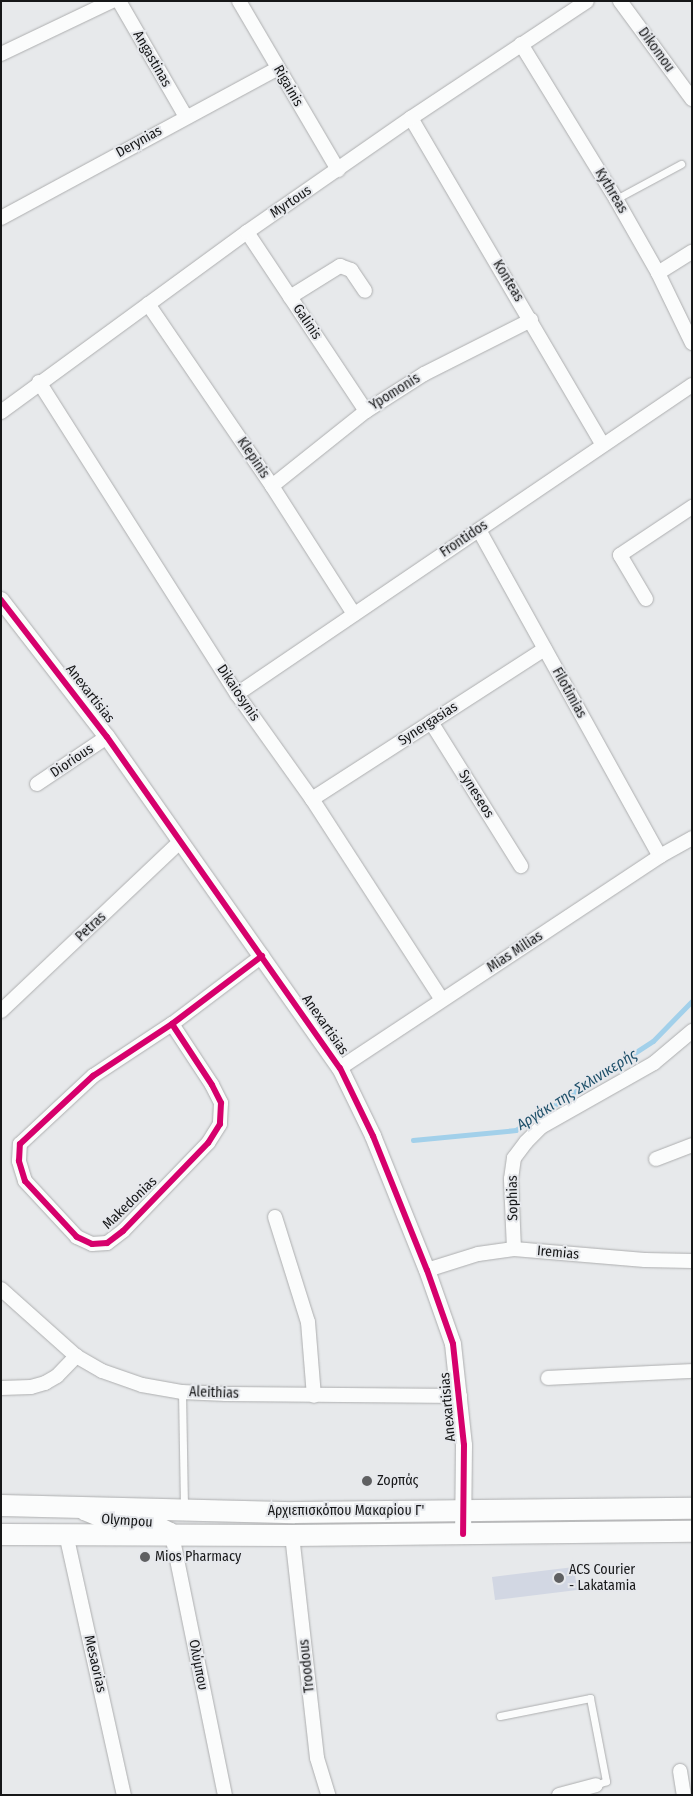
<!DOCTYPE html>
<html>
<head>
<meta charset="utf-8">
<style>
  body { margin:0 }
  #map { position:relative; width:693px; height:1796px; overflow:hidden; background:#e7e9eb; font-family:"Fira Sans Condensed",sans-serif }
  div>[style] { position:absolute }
  .stream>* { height:4.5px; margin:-2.25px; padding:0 2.25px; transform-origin:2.25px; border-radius:2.25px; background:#a2d0ea }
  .building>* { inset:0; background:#d2d7e3 }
  .roads { filter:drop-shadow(0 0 1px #adaeaf) drop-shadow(0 0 1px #adaeaf) }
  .service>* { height:7px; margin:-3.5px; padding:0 3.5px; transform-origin:3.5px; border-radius:3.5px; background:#fbfcfc }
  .minor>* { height:14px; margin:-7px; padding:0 7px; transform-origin:7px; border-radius:7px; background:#fbfcfc }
  .tertiary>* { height:16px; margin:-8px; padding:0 8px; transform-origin:8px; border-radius:8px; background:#fbfcfc }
  .primary>* { height:21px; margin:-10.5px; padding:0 10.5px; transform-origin:10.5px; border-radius:10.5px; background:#fbfcfc }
  .cycleway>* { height:6px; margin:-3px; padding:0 3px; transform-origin:3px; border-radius:3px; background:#d6006c }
  .dots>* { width:14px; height:14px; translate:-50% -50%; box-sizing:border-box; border:2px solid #e6e8ec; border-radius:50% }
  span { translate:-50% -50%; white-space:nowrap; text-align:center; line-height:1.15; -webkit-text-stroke:4px #e6e8ec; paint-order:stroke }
  .street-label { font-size:14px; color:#161718 }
  .poi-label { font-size:14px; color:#161718 }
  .left { translate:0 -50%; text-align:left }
  .water-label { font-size:15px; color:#1c4e68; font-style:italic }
  .frame { position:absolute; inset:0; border:2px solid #161718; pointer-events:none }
</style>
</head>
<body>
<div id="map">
  <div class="stream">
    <div style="left:413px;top:1140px;width:103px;rotate:-5.5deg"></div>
    <div style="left:516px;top:1130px;width:163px;rotate:-33deg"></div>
    <div style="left:653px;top:1041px;width:56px;rotate:-45.7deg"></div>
  </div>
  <div class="building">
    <div style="clip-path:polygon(574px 1567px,577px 1590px,495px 1600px,492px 1577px)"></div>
  </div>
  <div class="roads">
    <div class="service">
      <div style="left:616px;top:199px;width:74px;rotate:-28.3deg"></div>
      <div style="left:182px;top:1392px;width:115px;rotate:89deg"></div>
      <div style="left:500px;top:1716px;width:92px;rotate:-11.3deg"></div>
      <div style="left:590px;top:1698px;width:85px;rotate:79.1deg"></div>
      <div style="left:606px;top:1781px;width:11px;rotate:158deg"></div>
    </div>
    <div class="minor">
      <div style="left:119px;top:1px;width:134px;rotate:60deg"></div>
      <div style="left:239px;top:1px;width:196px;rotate:59.6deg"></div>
      <div style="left:620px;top:1px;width:122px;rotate:53.7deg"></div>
      <div style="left:521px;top:44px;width:182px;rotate:58.5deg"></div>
      <div style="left:616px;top:199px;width:85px;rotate:60.4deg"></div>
      <div style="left:658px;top:273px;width:78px;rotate:64.1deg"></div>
      <div style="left:1px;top:54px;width:123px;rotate:-25.5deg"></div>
      <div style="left:411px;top:118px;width:379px;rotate:59.6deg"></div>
      <div style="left:1px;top:218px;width:315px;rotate:-28.4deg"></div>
      <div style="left:247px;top:232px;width:215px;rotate:56.4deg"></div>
      <div style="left:658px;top:273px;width:40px;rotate:-32deg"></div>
      <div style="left:290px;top:297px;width:59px;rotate:-31.8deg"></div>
      <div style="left:340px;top:266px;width:12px;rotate:20deg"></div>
      <div style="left:351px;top:270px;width:25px;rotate:56deg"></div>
      <div style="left:148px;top:304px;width:220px;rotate:55.7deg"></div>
      <div style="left:272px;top:486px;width:152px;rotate:57.4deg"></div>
      <div style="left:39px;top:382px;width:370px;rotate:57.6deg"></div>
      <div style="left:237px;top:694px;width:129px;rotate:54.5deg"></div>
      <div style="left:312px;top:799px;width:239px;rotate:57.1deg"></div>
      <div style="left:1px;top:412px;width:305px;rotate:-36.2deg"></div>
      <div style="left:247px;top:232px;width:200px;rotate:-34.8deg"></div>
      <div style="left:411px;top:118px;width:211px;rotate:-33.6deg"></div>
      <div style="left:272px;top:486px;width:120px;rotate:-38.6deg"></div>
      <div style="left:366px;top:411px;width:69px;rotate:-32.5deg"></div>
      <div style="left:424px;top:374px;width:120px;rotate:-26.8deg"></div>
      <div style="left:479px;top:530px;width:373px;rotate:61deg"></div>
      <div style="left:646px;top:599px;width:51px;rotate:-120.6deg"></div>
      <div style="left:620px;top:555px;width:87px;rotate:-33.7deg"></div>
      <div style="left:237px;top:694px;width:550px;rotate:-34.18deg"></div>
      <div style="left:431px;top:722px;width:170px;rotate:58deg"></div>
      <div style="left:37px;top:784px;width:84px;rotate:-33.9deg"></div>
      <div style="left:312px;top:799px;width:277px;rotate:-32.8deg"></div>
      <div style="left:1px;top:1011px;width:246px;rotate:-43.4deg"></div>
      <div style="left:172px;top:1024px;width:73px;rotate:56.7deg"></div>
      <div style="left:212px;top:1085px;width:20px;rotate:63deg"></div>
      <div style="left:221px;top:1103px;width:21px;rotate:93deg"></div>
      <div style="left:220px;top:1124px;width:22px;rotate:122deg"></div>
      <div style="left:208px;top:1143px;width:122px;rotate:134deg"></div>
      <div style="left:123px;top:1231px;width:20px;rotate:143deg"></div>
      <div style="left:107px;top:1243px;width:15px;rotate:176deg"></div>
      <div style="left:92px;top:1244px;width:17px;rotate:-155deg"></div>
      <div style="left:77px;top:1237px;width:76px;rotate:-132.9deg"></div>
      <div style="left:25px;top:1181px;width:21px;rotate:-107deg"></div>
      <div style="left:19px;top:1161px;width:17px;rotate:-87deg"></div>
      <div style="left:20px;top:1144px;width:100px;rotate:-43deg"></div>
      <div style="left:93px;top:1076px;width:95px;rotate:-33.4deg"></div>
      <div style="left:172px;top:1024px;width:113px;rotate:-37.1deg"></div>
      <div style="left:340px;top:1068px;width:384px;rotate:-33.5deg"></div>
      <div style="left:660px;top:856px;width:37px;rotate:-29deg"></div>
      <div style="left:656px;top:1159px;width:39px;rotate:-21deg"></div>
      <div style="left:275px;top:1217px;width:110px;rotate:72.6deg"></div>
      <div style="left:308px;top:1322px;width:74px;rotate:85.4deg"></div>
      <div style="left:514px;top:1249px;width:70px;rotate:-92.5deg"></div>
      <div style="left:511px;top:1179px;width:21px;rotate:-82deg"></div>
      <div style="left:514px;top:1158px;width:20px;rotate:-53deg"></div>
      <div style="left:526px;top:1142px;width:21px;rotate:-45deg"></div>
      <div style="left:541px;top:1127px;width:130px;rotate:-29.5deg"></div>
      <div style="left:654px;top:1063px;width:50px;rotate:-40.1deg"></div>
      <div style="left:427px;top:1270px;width:53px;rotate:-17.4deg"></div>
      <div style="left:478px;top:1254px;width:36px;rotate:-8deg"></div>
      <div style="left:514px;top:1249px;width:131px;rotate:4.8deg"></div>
      <div style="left:645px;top:1260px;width:47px;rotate:1.2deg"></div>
      <div style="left:1px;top:1289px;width:101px;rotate:41.8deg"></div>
      <div style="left:76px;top:1356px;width:30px;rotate:30deg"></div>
      <div style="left:102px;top:1371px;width:42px;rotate:19.3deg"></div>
      <div style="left:142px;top:1385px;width:41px;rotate:9.9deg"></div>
      <div style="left:182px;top:1392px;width:44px;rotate:2.6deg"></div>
      <div style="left:226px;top:1394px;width:234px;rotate:0.5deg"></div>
      <div style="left:548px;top:1378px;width:144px;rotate:-2.8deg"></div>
      <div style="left:1px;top:1388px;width:30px;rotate:-2deg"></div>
      <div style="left:31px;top:1387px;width:15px;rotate:-16deg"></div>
      <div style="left:45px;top:1383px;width:14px;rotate:-30deg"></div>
      <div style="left:57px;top:1376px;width:28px;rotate:-46deg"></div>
      <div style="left:79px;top:1507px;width:8px;rotate:50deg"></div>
      <div style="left:84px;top:1513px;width:15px;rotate:23deg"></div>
      <div style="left:98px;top:1519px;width:59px;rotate:3.9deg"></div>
      <div style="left:157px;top:1523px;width:16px;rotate:27deg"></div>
      <div style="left:171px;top:1530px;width:270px;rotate:78.5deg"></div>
      <div style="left:66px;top:1534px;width:267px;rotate:77.5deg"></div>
      <div style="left:292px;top:1535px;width:224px;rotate:83.6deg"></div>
      <div style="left:317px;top:1758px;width:39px;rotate:73deg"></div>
      <div style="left:680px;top:1771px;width:24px;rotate:81deg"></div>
      <div style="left:559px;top:1795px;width:38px;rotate:-15deg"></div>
    </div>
    <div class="tertiary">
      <div style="left:1px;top:600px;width:173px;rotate:52.3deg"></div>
      <div style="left:107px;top:737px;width:405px;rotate:54.9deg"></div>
      <div style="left:340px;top:1068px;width:76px;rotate:64.1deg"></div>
      <div style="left:373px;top:1136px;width:144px;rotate:68.1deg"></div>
      <div style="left:427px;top:1270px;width:78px;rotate:70.6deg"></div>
      <div style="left:453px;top:1344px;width:102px;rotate:83.8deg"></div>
      <div style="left:464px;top:1445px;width:89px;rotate:90.6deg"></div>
    </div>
    <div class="primary">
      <div style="left:1px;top:1505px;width:293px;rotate:1.4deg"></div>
      <div style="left:294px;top:1512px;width:398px;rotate:-0.6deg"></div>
      <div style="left:1px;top:1534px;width:291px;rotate:0.2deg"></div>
      <div style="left:292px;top:1535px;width:400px;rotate:-0.6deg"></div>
    </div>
  </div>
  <div class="cycleway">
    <div style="left:1px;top:600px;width:173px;rotate:52.3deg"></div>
    <div style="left:107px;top:737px;width:405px;rotate:54.9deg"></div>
    <div style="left:340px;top:1068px;width:76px;rotate:64.1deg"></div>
    <div style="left:373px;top:1136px;width:144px;rotate:68.1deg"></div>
    <div style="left:427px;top:1270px;width:78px;rotate:70.6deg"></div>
    <div style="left:453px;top:1344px;width:102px;rotate:83.8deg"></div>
    <div style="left:464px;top:1445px;width:89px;rotate:90.6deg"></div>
    <div style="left:172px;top:1024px;width:73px;rotate:56.7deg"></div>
    <div style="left:212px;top:1085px;width:20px;rotate:63deg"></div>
    <div style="left:221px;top:1103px;width:21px;rotate:93deg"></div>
    <div style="left:220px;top:1124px;width:22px;rotate:122deg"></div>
    <div style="left:208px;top:1143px;width:122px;rotate:134deg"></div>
    <div style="left:123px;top:1231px;width:20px;rotate:143deg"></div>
    <div style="left:107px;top:1243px;width:15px;rotate:176deg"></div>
    <div style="left:92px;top:1244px;width:17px;rotate:-155deg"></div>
    <div style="left:77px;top:1237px;width:76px;rotate:-132.9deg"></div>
    <div style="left:25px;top:1181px;width:21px;rotate:-107deg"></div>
    <div style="left:19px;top:1161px;width:17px;rotate:-87deg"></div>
    <div style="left:20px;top:1144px;width:100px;rotate:-43deg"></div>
    <div style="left:93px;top:1076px;width:95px;rotate:-33.4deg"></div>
    <div style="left:172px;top:1024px;width:113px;rotate:-37.1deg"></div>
  </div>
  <div class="dots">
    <div style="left:367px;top:1481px;background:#5f6062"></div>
    <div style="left:145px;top:1557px;background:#5f6062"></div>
    <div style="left:559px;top:1578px;background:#5f6062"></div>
  </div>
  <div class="street-label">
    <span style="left:656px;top:50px;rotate:54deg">Dikomou</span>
    <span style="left:152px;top:59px;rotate:60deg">Angastinas</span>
    <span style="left:288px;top:86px;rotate:60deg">Rigainis</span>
    <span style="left:139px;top:142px;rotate:-29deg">Derynias</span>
    <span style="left:611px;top:191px;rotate:59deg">Kythreas</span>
    <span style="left:291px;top:202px;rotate:-34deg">Myrtous</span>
    <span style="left:508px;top:281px;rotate:59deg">Konteas</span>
    <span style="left:307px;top:322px;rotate:56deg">Galinis</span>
    <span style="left:395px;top:392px;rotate:-32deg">Ypomonis</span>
    <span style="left:253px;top:458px;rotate:56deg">Klepinis</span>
    <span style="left:464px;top:539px;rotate:-34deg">Frontidos</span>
    <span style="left:238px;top:693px;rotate:56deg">Dikaiosynis</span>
    <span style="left:569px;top:693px;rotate:61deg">Filotimias</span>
    <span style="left:90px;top:694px;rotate:52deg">Anexartisias</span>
    <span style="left:428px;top:724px;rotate:-33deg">Synergasias</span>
    <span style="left:72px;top:761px;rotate:-34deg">Diorious</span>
    <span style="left:476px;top:794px;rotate:58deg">Syneseos</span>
    <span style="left:91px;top:927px;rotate:-43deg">Petras</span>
    <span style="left:515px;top:952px;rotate:-33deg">Mias Milias</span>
    <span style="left:325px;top:1025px;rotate:55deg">Anexartisias</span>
    <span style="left:513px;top:1198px;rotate:-91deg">Sophias</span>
    <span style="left:130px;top:1203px;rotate:-44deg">Makedonias</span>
    <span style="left:558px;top:1253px;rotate:5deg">Iremias</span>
    <span style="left:214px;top:1393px;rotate:2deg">Aleithias</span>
    <span style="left:448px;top:1407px;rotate:-95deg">Anexartisias</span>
    <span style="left:346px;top:1511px">Αρχιεπισκόπου Μακαρίου Γ'</span>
    <span style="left:127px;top:1521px;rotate:4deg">Olympou</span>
    <span style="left:95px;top:1664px;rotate:77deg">Mesaorias</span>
    <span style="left:198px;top:1665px;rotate:79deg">Ολύμπου</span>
    <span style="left:307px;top:1666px;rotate:-96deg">Troodous</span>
  </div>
  <div class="poi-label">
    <span class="left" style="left:377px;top:1481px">Ζορπάς</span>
    <span class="left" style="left:155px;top:1557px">Mios Pharmacy</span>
    <span class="left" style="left:569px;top:1578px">ACS Courier<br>- Lakatamia</span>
  </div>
  <div class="water-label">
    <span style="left:577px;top:1090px;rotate:-32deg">Αργάκι της Σκλινικερής</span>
  </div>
  <div class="frame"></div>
</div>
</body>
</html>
